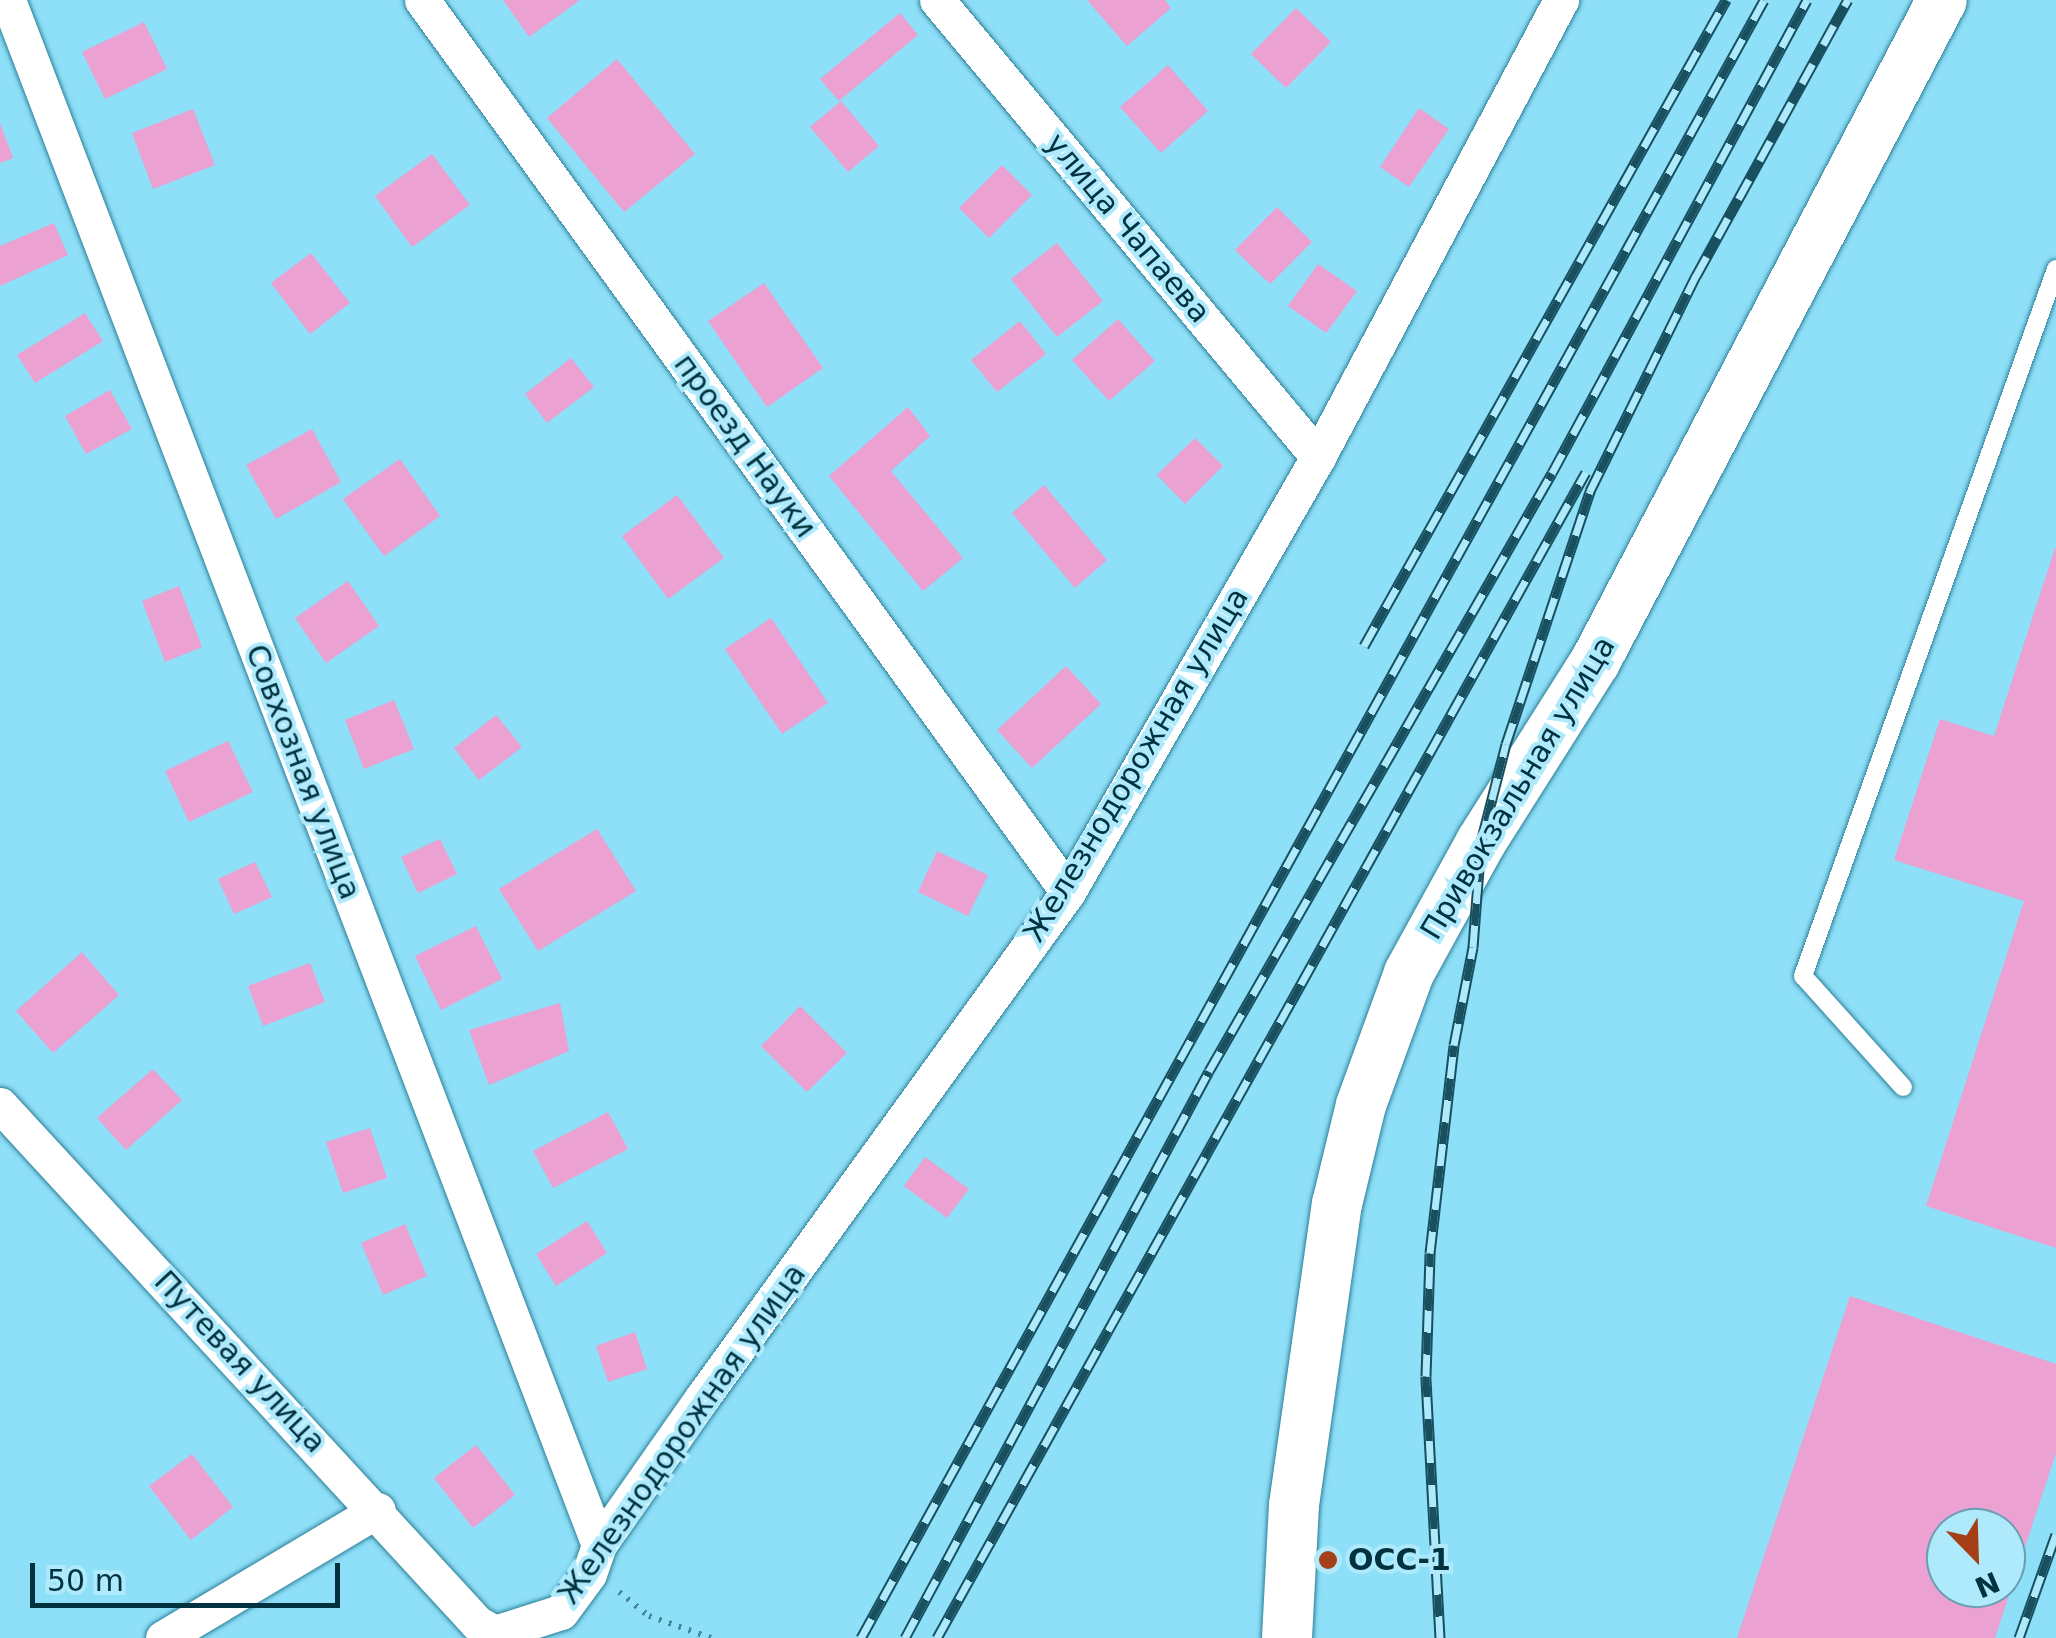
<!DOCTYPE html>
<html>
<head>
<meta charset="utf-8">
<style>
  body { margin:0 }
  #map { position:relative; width:2056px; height:1638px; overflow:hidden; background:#8edff8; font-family:"DejaVu Sans",sans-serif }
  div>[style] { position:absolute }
  .building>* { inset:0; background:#eba1d2 }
  .path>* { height:6px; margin-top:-3px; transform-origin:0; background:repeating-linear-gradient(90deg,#458698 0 2.5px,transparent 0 10.5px) }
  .roads { filter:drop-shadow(0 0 2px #2b7f96) drop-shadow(0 0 2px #2b7f96) }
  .service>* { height:18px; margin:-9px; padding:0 9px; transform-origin:9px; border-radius:9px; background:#fff }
  .minor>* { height:35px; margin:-17.5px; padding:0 17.5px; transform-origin:17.5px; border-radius:17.5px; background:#fff }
  .secondary>* { height:50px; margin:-25px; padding:0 25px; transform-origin:25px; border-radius:25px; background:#fff }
  .rail>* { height:11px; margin-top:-5.5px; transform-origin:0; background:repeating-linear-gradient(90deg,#aee9fc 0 22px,#19505f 0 44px); box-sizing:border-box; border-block:2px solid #19505f }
  .dots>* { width:28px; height:28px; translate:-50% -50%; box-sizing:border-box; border:5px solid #aee9fc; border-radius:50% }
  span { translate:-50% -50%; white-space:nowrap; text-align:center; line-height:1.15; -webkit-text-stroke:8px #aee9fc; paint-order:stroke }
  .street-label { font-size:30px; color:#00323f }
  .poi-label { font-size:30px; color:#00323f; font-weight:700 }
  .left { translate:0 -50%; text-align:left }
  .north { position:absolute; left:1926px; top:1508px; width:100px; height:100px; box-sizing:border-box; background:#aee9fc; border:2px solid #68a0b0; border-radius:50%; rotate:157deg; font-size:28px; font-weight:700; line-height:40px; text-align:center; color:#00323f }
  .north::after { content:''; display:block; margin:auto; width:35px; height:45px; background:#a53f15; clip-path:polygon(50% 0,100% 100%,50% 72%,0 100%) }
  .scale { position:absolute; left:30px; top:1563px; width:310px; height:45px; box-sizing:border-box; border:5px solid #00323f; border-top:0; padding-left:12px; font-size:30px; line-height:35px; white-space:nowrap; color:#00323f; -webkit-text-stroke:8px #aee9fc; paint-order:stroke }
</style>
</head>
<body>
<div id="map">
  <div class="building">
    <div style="clip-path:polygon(503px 0,580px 0,529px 37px)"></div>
    <div style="clip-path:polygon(1087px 0,1165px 0,1171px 8px,1127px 46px)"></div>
    <div style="clip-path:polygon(1296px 8px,1331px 42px,1286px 88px,1251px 54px)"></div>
    <div style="clip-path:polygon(900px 13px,918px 35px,839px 101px,820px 79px)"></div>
    <div style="clip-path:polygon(144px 22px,167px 69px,105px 99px,82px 52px)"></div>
    <div style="clip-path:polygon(617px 59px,695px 154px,624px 212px,547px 118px)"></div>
    <div style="clip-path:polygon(1168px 65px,1208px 111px,1161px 153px,1120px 107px)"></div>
    <div style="clip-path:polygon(841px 101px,879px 146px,848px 172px,810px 127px)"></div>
    <div style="clip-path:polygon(1419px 108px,1449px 129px,1409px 187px,1380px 167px)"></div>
    <div style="clip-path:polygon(193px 109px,215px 165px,153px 189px,132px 133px)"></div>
    <div style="clip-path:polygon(0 123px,13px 158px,0 163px)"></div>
    <div style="clip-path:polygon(432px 154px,470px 205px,412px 247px,375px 196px)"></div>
    <div style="clip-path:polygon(1002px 165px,1032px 195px,989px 238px,959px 208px)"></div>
    <div style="clip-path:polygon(1277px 207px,1312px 242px,1270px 284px,1235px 250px)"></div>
    <div style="clip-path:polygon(54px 223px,68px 255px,0 286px,0 246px)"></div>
    <div style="clip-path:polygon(1057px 243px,1103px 301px,1057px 337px,1011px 279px)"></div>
    <div style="clip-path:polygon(311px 253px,350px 303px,310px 334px,271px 283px)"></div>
    <div style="clip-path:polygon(1318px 264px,1357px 291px,1326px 333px,1288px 306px)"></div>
    <div style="clip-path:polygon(764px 283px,823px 368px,767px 407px,708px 321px)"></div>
    <div style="clip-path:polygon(85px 313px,103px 341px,35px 383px,17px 355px)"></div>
    <div style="clip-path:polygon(1118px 319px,1155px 361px,1109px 401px,1072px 360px)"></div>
    <div style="clip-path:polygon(1020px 321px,1046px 354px,997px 392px,971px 360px)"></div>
    <div style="clip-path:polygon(571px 358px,594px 387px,547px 423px,525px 394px)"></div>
    <div style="clip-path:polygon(110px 390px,132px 429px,86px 454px,65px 416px)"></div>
    <div style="clip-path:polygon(908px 407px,930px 436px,891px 471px,963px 558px,923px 591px,829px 476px)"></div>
    <div style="clip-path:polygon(312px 429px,341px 482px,276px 519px,246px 465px)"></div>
    <div style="clip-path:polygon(1195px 438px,1223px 466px,1185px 504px,1157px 475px)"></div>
    <div style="clip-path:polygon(400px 459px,440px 516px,384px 556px,343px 499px)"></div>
    <div style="clip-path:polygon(1044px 485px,1107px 560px,1075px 588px,1012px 513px)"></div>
    <div style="clip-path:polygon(677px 495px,724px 558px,668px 599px,622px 536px)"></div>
    <div style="clip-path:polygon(2055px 548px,2056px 548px,2056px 1248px,1926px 1206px,2024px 901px,1894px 860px,1940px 719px,1994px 736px)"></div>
    <div style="clip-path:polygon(348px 581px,379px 626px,326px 663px,295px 618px)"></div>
    <div style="clip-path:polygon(179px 586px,202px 647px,165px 662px,142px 601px)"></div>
    <div style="clip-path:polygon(771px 618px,828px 703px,782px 734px,725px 649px)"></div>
    <div style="clip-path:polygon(1066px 666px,1101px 704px,1032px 768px,997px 730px)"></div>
    <div style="clip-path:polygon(394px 700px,414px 749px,364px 769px,345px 720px)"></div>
    <div style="clip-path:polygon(496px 715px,522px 747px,479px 780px,454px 748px)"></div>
    <div style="clip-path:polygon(228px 741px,253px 792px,189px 822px,165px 771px)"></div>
    <div style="clip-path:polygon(597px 829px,636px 891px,538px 951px,499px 889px)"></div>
    <div style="clip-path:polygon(440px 839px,457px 874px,418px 893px,401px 857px)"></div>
    <div style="clip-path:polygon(937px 851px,988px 875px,968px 916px,918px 892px)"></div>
    <div style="clip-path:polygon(255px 862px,272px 897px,234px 914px,218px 879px)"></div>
    <div style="clip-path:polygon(476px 926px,502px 979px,441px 1010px,415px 956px)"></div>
    <div style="clip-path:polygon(82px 952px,119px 995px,53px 1053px,16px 1011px)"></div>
    <div style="clip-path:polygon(310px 963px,325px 1002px,263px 1026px,248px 986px)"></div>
    <div style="clip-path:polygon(560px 1003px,569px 1051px,489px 1085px,469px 1030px)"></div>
    <div style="clip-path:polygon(800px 1006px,847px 1053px,807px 1092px,761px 1046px)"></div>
    <div style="clip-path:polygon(153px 1069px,182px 1100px,126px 1150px,97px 1118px)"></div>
    <div style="clip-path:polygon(608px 1112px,628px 1149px,553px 1188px,533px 1151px)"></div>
    <div style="clip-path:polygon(370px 1128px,387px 1178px,343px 1193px,326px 1142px)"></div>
    <div style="clip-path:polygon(925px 1157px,969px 1189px,947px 1218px,904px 1186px)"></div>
    <div style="clip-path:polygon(587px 1221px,607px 1253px,556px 1286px,536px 1254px)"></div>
    <div style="clip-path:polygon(405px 1224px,427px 1276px,383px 1295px,361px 1243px)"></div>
    <div style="clip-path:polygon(evenodd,1850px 1296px,2056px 1364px,2056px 1453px,1995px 1638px,1737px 1638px,1850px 1296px,1946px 1528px,2006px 1528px,2006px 1588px,1946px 1588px,1946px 1528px)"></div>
    <div style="clip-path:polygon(635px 1332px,647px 1369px,608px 1382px,596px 1346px)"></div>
    <div style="clip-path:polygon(476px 1445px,515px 1495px,473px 1528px,434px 1478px)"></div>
    <div style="clip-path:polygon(192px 1454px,233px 1507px,191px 1540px,149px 1486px)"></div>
  </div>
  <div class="path">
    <div style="left:619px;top:1592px;width:38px;rotate:39deg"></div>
    <div style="left:649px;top:1616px;width:66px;rotate:19.5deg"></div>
  </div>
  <div class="roads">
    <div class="service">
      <div style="left:1903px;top:1087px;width:149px;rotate:-132deg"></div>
      <div style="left:1803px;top:976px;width:751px;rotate:-70.31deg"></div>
    </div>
    <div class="minor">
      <div style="left:8px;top:0;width:1654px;rotate:69.07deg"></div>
      <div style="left:422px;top:0;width:1101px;rotate:54.09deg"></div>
      <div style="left:937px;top:0;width:595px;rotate:50.18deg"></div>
      <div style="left:0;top:1105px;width:704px;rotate:47.36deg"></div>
      <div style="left:477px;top:1623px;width:21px;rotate:29deg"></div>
      <div style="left:495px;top:1633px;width:69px;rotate:-17.7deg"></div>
      <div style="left:561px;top:1612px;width:47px;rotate:-53.6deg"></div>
      <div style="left:589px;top:1574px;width:31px;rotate:-71deg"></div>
      <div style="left:599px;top:1545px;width:179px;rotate:-55deg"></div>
      <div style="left:702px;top:1398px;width:624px;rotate:-54.12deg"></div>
      <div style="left:1068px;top:892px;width:502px;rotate:-60.11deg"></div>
      <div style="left:1318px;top:457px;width:518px;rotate:-62deg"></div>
      <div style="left:163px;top:1638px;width:250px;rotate:-30.8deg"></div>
    </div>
    <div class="secondary">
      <div style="left:1287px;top:1638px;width:133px;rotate:-87deg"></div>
      <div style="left:1294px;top:1505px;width:304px;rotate:-81.9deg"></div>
      <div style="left:1337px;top:1204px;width:102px;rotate:-76.4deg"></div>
      <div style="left:1361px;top:1105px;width:140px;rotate:-70deg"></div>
      <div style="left:1409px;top:973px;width:149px;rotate:-61.2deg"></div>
      <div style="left:1481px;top:842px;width:213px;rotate:-57.7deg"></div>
      <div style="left:1595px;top:662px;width:747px;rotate:-62.34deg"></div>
    </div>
  </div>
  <div class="rail">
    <div style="left:1364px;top:646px;width:741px;rotate:-60.73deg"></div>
    <div style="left:861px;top:1638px;width:1870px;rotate:-61.13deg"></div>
    <div style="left:905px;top:1638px;width:643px;rotate:-61.8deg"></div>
    <div style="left:1209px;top:1071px;width:689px;rotate:-60.16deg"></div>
    <div style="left:1552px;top:473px;width:537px;rotate:-61.67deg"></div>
    <div style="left:937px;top:1638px;width:1334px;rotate:-60.9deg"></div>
    <div style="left:1440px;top:1638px;width:262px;rotate:-93.1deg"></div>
    <div style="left:1426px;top:1376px;width:123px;rotate:-88.1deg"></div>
    <div style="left:1430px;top:1253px;width:209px;rotate:-83.4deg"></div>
    <div style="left:1454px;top:1045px;width:100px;rotate:-79deg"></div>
    <div style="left:1473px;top:947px;width:105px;rotate:-85.6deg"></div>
    <div style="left:1481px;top:842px;width:101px;rotate:-75.7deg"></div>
    <div style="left:1506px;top:744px;width:267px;rotate:-71.6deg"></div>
    <div style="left:1590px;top:491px;width:240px;rotate:-63.8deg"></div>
    <div style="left:1696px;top:276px;width:315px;rotate:-61.2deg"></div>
    <div style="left:2019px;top:1638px;width:110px;rotate:-70.4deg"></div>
  </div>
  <div class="dots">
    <div style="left:1328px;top:1560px;background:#a53f15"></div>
  </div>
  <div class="street-label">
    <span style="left:1128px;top:228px;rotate:50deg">улица Чапаева</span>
    <span style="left:745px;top:446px;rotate:54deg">проезд Науки</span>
    <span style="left:1136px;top:765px;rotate:-59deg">Железнодорожная улица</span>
    <span style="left:303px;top:772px;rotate:69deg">Совхозная улица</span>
    <span style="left:1518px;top:788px;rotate:-59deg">Привокзальная улица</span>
    <span style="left:240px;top:1362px;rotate:47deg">Путевая улица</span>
    <span style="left:682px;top:1434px;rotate:-55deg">Железнодорожная улица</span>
  </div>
  <div class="poi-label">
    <span class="left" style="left:1348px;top:1560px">ОСС-1</span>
  </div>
  <div class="north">N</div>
  <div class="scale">50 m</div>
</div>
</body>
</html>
